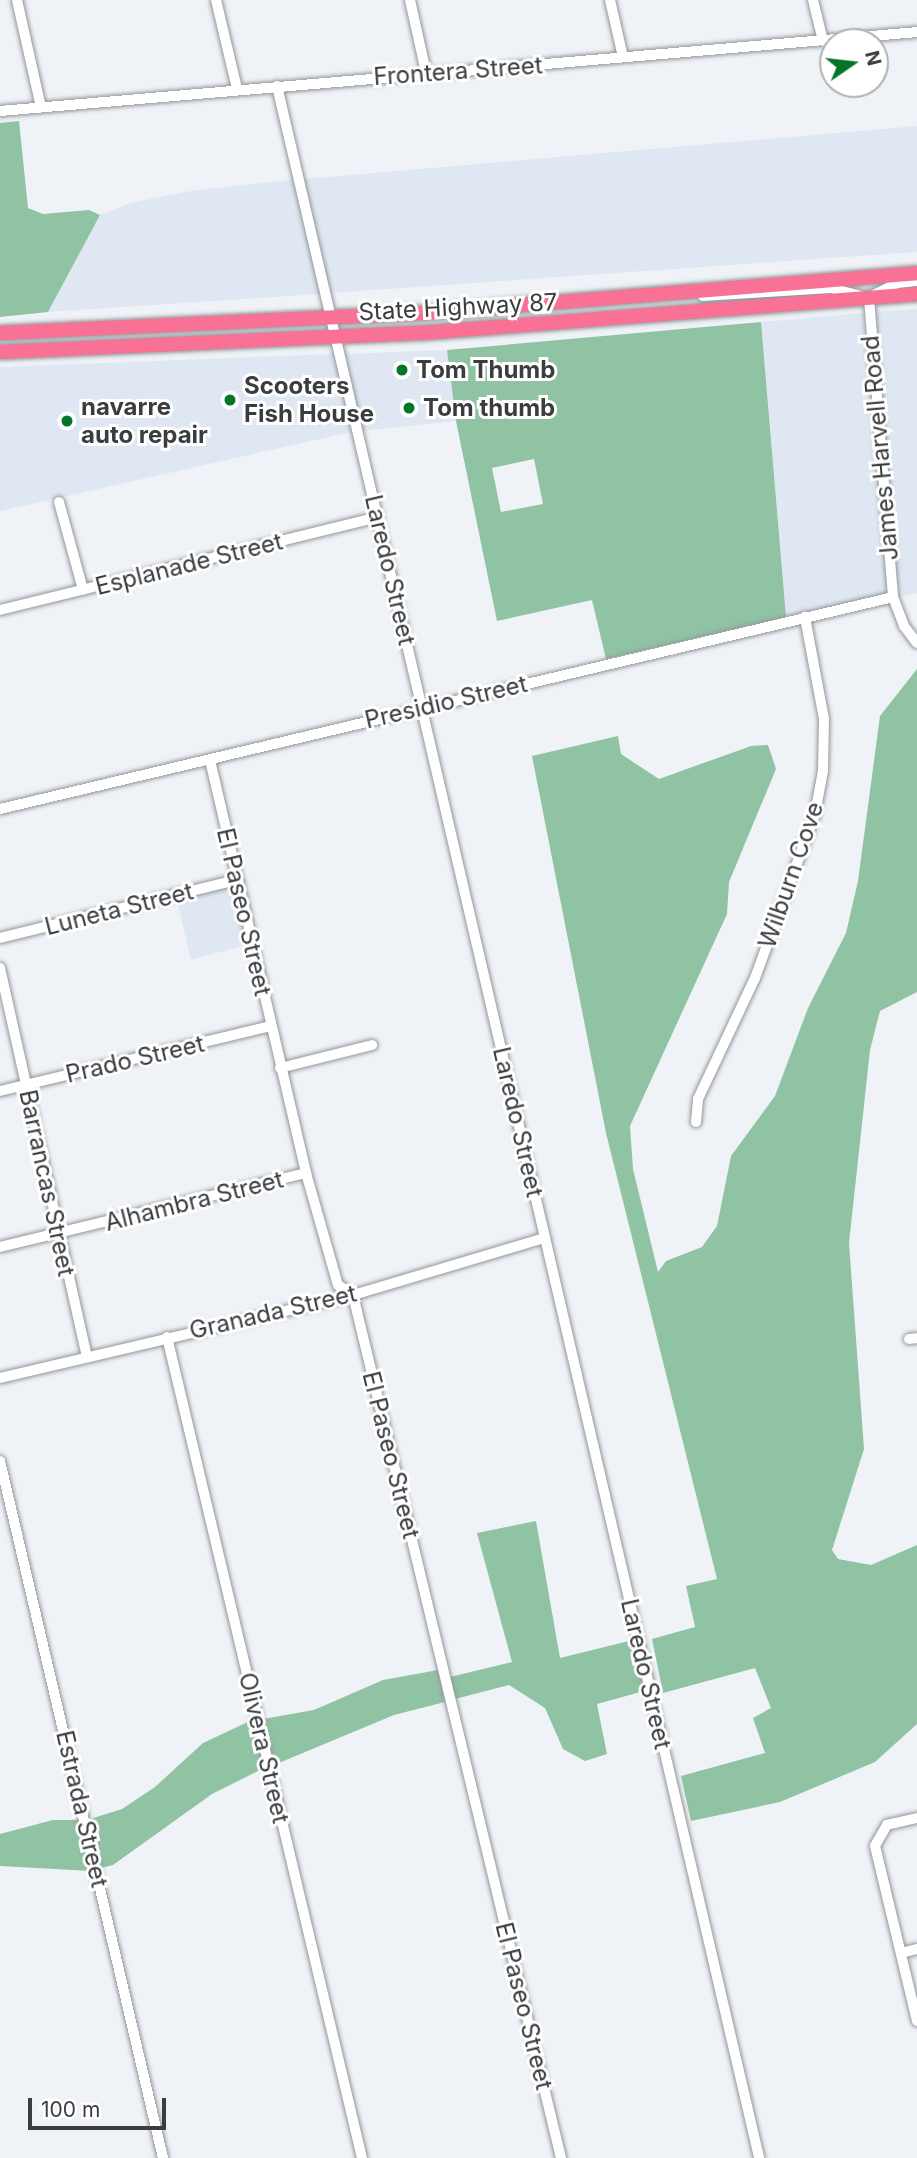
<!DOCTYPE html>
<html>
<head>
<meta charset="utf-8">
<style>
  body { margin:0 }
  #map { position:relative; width:917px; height:2158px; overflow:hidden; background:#eff3f7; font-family:Inter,sans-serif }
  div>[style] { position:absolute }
  .built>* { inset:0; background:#dfe8f2 }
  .forest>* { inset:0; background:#90c2a4 }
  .roads { filter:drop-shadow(0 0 2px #92969a) drop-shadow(0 0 2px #92969a) }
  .minor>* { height:10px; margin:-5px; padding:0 5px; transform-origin:5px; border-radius:5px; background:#fff }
  .highway>* { height:14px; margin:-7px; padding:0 7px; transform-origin:7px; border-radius:7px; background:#f97295 }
  .dots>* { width:19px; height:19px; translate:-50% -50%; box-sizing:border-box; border:4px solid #fff; border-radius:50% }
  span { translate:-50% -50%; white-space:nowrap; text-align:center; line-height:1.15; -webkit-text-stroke:6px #fff; paint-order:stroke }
  .street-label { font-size:24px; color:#3a3c3e }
  .poi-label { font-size:24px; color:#3a3c3e; font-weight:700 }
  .left { translate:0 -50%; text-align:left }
  .north { position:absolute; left:819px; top:28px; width:70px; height:70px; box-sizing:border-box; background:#fff; border:2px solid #b0b1b2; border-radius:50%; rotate:76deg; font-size:19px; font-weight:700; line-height:28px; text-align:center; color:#3a3c3e }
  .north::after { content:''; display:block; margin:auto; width:24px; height:32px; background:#027529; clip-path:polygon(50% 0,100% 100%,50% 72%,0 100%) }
  .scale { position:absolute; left:28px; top:2098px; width:138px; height:32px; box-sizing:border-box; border:4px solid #3a3c3e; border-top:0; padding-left:9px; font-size:21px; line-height:24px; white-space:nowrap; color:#3a3c3e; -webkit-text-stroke:5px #fff; paint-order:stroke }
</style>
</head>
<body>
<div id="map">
  <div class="built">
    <div style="clip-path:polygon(917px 126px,917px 252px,331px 293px,304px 179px)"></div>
    <div style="clip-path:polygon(293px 180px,320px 294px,48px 312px,100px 215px,130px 203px,196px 190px)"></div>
    <div style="clip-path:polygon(917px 309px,917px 593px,899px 597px,873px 312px)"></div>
    <div style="clip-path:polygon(863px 313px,888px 594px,786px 617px,761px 322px)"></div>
    <div style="clip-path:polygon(447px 350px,456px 421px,362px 431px,345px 354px)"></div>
    <div style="clip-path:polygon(334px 354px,351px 432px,0 511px,0 367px)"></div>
    <div style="clip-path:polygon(233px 886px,246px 945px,191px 960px,177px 900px)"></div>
  </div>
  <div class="forest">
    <div style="clip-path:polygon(19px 121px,28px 208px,43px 214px,89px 210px,100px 215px,48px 312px,0 317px,0 123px)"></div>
    <div style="clip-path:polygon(evenodd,761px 322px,786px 617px,606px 659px,592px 600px,497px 621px,456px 421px,447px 350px,761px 322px,534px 459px,543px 504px,501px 512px,492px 468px,534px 459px)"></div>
    <div style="clip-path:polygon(917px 669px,917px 992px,880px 1011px,870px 1050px,849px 1243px,864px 1449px,832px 1550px,838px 1559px,871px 1565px,917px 1545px,917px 1724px,875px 1762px,780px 1802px,691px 1821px,681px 1776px,765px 1753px,753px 1718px,771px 1708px,755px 1668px,663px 1693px,652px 1639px,695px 1627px,686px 1586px,717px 1579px,606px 1133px,532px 756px,618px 736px,621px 754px,659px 779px,751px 746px,768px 745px,776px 769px,729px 882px,727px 914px,630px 1126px,633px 1169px,658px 1272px,666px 1261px,702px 1247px,717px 1226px,731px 1156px,775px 1096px,808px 1008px,846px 933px,858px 881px,880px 716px)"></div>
    <div style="clip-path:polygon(536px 1521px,560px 1658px,633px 1640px,644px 1691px,597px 1704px,607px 1754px,585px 1761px,563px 1749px,545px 1708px,509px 1685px,455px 1699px,450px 1677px,512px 1662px,477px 1533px)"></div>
    <div style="clip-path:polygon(438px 1670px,445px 1702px,394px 1715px,274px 1765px,263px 1719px,314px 1710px,383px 1680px)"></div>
    <div style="clip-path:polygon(252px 1720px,264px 1768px,212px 1794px,113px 1865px,101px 1868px,90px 1819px,122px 1809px,155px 1787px,203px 1743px)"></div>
    <div style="clip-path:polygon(53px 1820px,79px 1820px,91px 1871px,0 1866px,0 1834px)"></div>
  </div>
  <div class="roads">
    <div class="minor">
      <div style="left:17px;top:0;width:110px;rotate:77.4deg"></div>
      <div style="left:216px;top:0;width:91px;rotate:76.7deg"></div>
      <div style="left:410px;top:0;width:74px;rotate:77.5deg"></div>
      <div style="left:610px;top:0;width:58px;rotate:77.2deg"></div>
      <div style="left:813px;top:0;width:42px;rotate:76.3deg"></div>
      <div style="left:277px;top:86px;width:2127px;rotate:76.9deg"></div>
      <div style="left:0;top:111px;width:920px;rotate:-4.92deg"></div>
      <div style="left:703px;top:296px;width:128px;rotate:-3.6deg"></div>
      <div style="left:831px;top:288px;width:35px;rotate:15deg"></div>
      <div style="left:872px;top:296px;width:28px;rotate:-27deg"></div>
      <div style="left:897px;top:283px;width:20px;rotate:-6deg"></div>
      <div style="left:869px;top:298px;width:300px;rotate:85.4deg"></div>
      <div style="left:893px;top:597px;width:31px;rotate:69deg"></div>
      <div style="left:904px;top:626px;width:21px;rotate:53deg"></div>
      <div style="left:59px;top:502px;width:91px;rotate:74.7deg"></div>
      <div style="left:0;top:610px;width:389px;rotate:-13.8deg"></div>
      <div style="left:210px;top:760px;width:424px;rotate:76.9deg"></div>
      <div style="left:306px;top:1173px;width:116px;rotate:74.1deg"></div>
      <div style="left:338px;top:1285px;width:18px;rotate:34deg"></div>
      <div style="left:353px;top:1295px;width:888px;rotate:76.45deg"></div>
      <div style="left:0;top:809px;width:918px;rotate:-13.35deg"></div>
      <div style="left:0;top:938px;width:244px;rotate:-13.8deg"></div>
      <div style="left:0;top:968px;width:399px;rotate:77.4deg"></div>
      <div style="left:280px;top:1068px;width:95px;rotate:-14deg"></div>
      <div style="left:0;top:1091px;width:279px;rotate:-13.5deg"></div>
      <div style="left:696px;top:1122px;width:23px;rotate:-85deg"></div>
      <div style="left:698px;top:1099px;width:134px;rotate:-64.8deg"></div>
      <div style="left:755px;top:978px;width:175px;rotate:-69.9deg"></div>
      <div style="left:815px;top:814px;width:44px;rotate:-79.5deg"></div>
      <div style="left:823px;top:771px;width:52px;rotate:-88.9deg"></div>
      <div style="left:824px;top:719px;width:104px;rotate:-100.6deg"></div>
      <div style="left:0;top:1247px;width:315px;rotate:-13.6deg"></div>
      <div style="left:167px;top:1337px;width:844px;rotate:76.64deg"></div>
      <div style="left:909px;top:1339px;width:8px;rotate:-7deg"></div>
      <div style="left:0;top:1378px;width:363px;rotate:-13.2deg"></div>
      <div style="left:353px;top:1295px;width:199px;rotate:-16.6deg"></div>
      <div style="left:0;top:1461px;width:716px;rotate:76.84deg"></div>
      <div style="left:917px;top:1818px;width:31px;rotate:167deg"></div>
      <div style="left:887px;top:1825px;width:24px;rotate:120deg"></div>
      <div style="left:875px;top:1846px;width:180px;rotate:76.5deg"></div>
      <div style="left:901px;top:1953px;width:16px;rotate:-14deg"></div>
    </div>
    <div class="highway">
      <div style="left:0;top:333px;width:424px;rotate:-2.7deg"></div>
      <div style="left:424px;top:313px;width:495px;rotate:-4.6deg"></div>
      <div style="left:0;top:352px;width:422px;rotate:-2.6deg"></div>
      <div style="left:422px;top:333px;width:497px;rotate:-4.5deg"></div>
    </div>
  </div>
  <div class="dots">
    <div style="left:402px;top:370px;background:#027529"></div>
    <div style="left:230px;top:400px;background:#027529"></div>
    <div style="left:409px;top:408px;background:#027529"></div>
    <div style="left:67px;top:421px;background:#027529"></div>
  </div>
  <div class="street-label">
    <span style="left:458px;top:71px;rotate:-4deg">Frontera Street</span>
    <span style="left:458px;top:307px;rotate:-3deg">State Highway 87</span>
    <span style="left:880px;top:448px;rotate:-95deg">James Harvell Road</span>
    <span style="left:189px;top:564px;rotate:-14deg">Esplanade Street</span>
    <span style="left:390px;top:570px;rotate:77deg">Laredo Street</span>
    <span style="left:446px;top:702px;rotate:-13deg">Presidio Street</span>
    <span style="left:791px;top:875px;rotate:-71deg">Wilburn Cove</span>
    <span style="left:119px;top:909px;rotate:-14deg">Luneta Street</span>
    <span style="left:244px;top:912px;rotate:77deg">El Paseo Street</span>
    <span style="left:135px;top:1059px;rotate:-13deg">Prado Street</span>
    <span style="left:518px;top:1122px;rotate:77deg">Laredo Street</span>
    <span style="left:47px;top:1183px;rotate:78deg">Barrancas Street</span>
    <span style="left:194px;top:1201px;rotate:-14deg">Alhambra Street</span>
    <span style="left:273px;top:1312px;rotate:-13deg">Granada Street</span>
    <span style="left:391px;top:1455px;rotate:76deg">El Paseo Street</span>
    <span style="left:646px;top:1674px;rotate:77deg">Laredo Street</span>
    <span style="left:264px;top:1748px;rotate:77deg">Olivera Street</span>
    <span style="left:82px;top:1809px;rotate:77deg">Estrada Street</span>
    <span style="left:524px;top:2006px;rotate:76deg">El Paseo Street</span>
  </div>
  <div class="poi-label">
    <span class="left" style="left:416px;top:370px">Tom Thumb</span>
    <span class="left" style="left:244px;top:400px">Scooters<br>Fish House</span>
    <span class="left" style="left:81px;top:421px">navarre<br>auto repair</span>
    <span class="left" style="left:423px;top:408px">Tom thumb</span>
  </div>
  <div class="north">N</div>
  <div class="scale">100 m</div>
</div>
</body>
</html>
